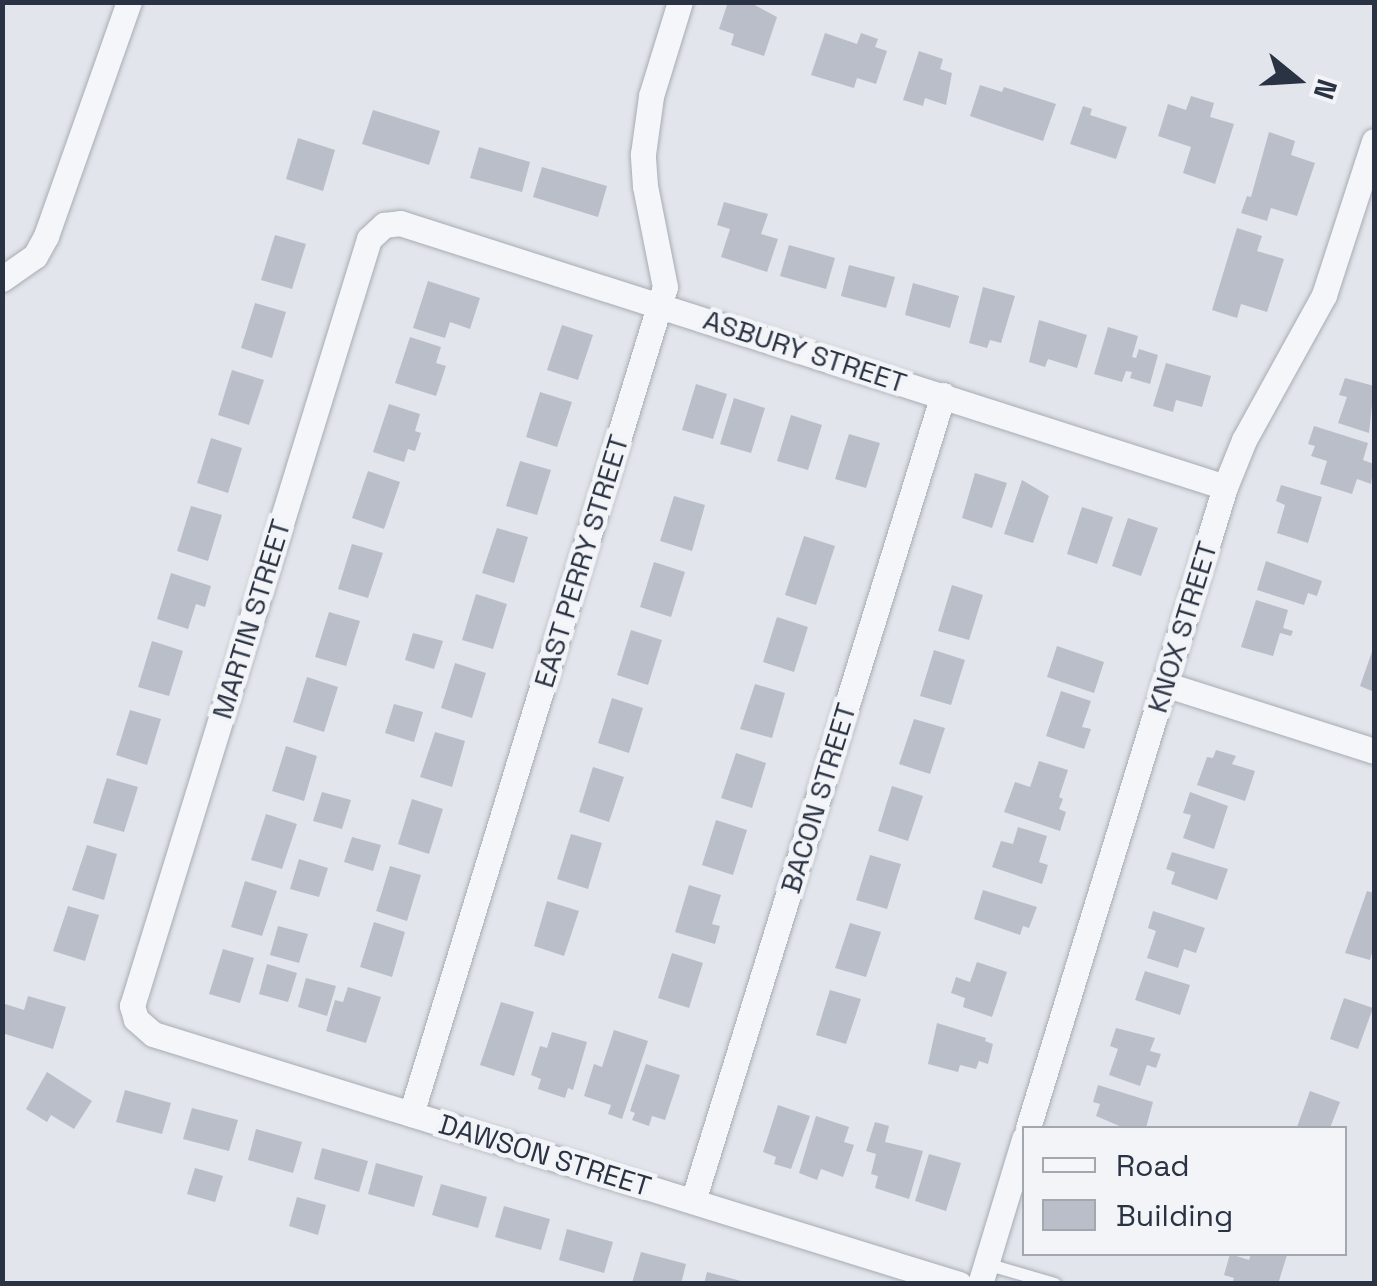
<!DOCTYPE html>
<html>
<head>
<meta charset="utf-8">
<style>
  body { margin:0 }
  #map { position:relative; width:1377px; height:1286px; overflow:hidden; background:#e2e5eb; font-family:"Space Grotesk",sans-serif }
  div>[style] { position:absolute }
  .building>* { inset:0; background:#b9bec8 }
  .roads { filter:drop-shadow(0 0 2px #a7acb5) drop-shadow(0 0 2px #a7acb5) }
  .lane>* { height:12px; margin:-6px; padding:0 6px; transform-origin:6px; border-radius:6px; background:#f5f6f9 }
  .street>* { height:25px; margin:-12.5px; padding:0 12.5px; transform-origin:12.5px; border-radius:12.5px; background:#f5f6f9 }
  span { translate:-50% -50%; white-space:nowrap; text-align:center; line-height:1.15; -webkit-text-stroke:9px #f2f4f8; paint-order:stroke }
  .street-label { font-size:28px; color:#2a3343 }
  .frame { position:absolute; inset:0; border:5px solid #2a3343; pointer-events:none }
  .legend { position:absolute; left:1022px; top:1126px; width:325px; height:130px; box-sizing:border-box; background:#f2f4f8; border:2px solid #a2a7b0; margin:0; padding:12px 18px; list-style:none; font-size:30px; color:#2a3343 }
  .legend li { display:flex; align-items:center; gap:20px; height:50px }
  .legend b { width:50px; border:2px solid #a2a7b0 }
  .north { position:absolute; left:1247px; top:30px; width:100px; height:100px; -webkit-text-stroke:8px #f2f4f8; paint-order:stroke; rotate:108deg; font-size:28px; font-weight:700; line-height:40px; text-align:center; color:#2a3343 }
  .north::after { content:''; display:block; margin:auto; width:35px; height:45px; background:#2a3343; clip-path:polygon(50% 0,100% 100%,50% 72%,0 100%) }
</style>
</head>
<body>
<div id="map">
  <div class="building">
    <div style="clip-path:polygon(728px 2px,749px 2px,777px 17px,764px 56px,731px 45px,734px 34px,719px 29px)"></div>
    <div style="clip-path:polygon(825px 33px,857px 44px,861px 33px,878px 39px,875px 47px,887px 51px,876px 84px,857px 78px,854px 88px,811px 75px)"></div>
    <div style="clip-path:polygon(919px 51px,943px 59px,940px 69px,952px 73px,946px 105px,925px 98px,923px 106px,903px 100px)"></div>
    <div style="clip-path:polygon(980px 85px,1002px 92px,1004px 87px,1056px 104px,1043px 141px,970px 116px)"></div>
    <div style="clip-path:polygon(1191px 96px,1214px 103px,1210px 117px,1234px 124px,1215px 184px,1183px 173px,1191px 147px,1158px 136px,1168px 104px,1186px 110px)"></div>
    <div style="clip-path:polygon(1083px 106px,1092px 109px,1090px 115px,1127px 127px,1116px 159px,1070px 144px)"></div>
    <div style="clip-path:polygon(373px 110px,440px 131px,429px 165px,362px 144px)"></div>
    <div style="clip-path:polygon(1269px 132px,1295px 141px,1291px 155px,1315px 163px,1297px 216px,1271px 208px,1267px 221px,1241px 213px,1247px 196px,1251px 197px)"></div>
    <div style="clip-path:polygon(298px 138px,335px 150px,323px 191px,286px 179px)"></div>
    <div style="clip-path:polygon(479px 147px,530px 162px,522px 192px,470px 178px)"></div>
    <div style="clip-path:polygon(542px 167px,607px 186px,598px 217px,533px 197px)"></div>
    <div style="clip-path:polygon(724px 202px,768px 214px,761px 234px,778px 239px,767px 272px,721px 257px,730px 229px,717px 225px)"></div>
    <div style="clip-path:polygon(1237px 228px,1262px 236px,1257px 251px,1284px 259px,1267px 312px,1241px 304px,1237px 318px,1212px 310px)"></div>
    <div style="clip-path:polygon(275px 235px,306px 244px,292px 289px,261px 280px)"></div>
    <div style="clip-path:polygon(789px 245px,835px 258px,826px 289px,780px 276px)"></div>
    <div style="clip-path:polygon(849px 265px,895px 277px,886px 308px,841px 296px)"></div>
    <div style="clip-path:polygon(428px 281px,480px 298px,470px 329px,450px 322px,445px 338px,413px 328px)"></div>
    <div style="clip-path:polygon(913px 283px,959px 296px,950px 328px,905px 315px)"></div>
    <div style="clip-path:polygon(983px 287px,1015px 296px,1001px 343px,990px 340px,987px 348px,969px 343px)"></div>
    <div style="clip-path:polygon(255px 303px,286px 312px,272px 358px,241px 348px)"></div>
    <div style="clip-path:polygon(1039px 320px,1087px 335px,1077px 368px,1048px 359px,1045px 367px,1029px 362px)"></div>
    <div style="clip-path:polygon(562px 325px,593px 335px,578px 380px,547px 370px)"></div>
    <div style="clip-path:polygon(1108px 327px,1138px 336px,1132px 357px,1136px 358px,1139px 349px,1158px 355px,1150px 384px,1130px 378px,1132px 372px,1126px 371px,1122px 382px,1094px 374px)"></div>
    <div style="clip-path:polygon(410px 337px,441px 347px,436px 363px,446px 366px,436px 396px,395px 383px)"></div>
    <div style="clip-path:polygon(1166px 363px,1211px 376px,1202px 407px,1176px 400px,1173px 412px,1153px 406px)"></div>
    <div style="clip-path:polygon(232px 370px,264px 380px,249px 425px,218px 415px)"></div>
    <div style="clip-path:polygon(1345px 378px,1374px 386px,1369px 433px,1338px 423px,1347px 397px,1339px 395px)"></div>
    <div style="clip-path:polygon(696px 384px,727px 394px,713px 439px,682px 430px)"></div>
    <div style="clip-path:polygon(540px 392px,572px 402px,557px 447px,526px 437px)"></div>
    <div style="clip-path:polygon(734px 398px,765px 408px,751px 453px,720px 444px)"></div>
    <div style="clip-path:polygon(389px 404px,420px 414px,415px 431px,421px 433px,415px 451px,408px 449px,404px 462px,373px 452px)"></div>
    <div style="clip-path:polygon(791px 415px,822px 425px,808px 470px,777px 461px)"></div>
    <div style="clip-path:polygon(1314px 426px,1368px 443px,1363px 460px,1374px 464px,1371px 484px,1357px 479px,1352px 494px,1320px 484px,1327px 461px,1311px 456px,1315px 446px,1308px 444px)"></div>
    <div style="clip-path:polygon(849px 434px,880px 443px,866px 488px,835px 479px)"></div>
    <div style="clip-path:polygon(211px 438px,242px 448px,228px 493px,197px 483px)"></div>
    <div style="clip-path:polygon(520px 461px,551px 470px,537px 515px,506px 506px)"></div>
    <div style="clip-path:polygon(368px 471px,400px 482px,384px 529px,352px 518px)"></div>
    <div style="clip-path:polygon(975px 473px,1007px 483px,992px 528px,962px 518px)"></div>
    <div style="clip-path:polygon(1022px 480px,1049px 496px,1033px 543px,1004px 534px)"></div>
    <div style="clip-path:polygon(1281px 485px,1322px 497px,1308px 543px,1277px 533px,1285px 505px,1276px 501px)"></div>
    <div style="clip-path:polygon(674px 496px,705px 505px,692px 551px,660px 541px)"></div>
    <div style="clip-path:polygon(191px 506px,222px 515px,208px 561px,177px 551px)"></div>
    <div style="clip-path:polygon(1082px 507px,1113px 517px,1097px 564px,1067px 554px)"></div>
    <div style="clip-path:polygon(1128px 518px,1158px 528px,1141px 576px,1112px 566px)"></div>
    <div style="clip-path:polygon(497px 528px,528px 537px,514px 583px,482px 573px)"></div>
    <div style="clip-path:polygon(804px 536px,835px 546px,816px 605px,785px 595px)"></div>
    <div style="clip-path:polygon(352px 544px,383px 553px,368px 598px,338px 589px)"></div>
    <div style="clip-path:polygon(1266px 561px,1322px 581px,1317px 596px,1308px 593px,1304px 605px,1257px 590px)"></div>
    <div style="clip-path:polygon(654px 562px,685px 572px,671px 617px,640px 607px)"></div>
    <div style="clip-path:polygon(171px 573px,211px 586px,205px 607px,196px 604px,188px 629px,157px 619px)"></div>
    <div style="clip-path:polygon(952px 585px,983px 595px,969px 640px,938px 631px)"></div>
    <div style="clip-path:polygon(476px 594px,507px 604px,493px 649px,462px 640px)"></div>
    <div style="clip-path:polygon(1256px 600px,1288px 610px,1283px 628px,1293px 631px,1291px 636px,1280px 633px,1273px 656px,1241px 647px)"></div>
    <div style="clip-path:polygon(329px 612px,360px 621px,346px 666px,315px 657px)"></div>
    <div style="clip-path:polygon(777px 617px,808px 627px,794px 672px,763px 662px)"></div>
    <div style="clip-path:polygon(631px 630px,662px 640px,648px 685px,617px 675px)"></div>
    <div style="clip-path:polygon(413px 633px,443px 641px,434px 669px,405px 660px)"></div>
    <div style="clip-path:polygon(152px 641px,183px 651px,169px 696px,138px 687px)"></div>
    <div style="clip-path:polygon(1057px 646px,1104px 662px,1094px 693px,1047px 677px)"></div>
    <div style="clip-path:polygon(1374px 646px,1374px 692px,1360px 686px)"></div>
    <div style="clip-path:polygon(934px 650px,965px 660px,951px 705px,920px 696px)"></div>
    <div style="clip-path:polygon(455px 663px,486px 673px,472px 718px,441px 708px)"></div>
    <div style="clip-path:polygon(307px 677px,338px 687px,324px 732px,293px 722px)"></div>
    <div style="clip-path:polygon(755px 684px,785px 693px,772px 738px,740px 729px)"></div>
    <div style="clip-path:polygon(1061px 691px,1091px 701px,1082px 727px,1091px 729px,1084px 749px,1046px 736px)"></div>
    <div style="clip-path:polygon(612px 698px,643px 708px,629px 753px,598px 743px)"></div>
    <div style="clip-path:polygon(394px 704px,423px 712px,414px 742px,385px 733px)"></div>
    <div style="clip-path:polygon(130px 710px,161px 719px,147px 765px,116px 755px)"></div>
    <div style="clip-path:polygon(914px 719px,945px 728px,930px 774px,899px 764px)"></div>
    <div style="clip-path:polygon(435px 732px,465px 741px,452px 787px,420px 777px)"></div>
    <div style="clip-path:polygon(286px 746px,317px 756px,304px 801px,272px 791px)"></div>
    <div style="clip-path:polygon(1216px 750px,1236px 756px,1232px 764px,1255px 771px,1245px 801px,1197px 785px,1207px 757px,1213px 758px)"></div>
    <div style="clip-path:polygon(736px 753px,766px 763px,752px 808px,721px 798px)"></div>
    <div style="clip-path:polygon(1039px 761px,1068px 770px,1059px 797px,1063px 799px,1059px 809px,1066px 812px,1060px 831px,1004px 812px,1015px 782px,1030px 787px)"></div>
    <div style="clip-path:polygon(593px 767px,624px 777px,609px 822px,579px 812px)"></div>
    <div style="clip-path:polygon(107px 778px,138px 787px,124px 832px,93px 823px)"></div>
    <div style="clip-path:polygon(892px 786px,923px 796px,908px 841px,878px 831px)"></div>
    <div style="clip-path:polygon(322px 792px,351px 800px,342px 829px,313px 821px)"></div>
    <div style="clip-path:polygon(1190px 792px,1228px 806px,1214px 849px,1183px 838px,1191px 815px,1183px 813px)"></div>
    <div style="clip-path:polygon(412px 799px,443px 809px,429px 854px,398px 844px)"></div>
    <div style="clip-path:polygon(266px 814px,297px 824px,282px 869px,251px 860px)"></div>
    <div style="clip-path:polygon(716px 820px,747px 830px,733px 875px,702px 865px)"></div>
    <div style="clip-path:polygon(1018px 827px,1047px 836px,1039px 862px,1048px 865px,1042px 884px,992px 867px,1001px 841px,1013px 844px)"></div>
    <div style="clip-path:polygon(571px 834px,602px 843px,588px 889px,557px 879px)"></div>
    <div style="clip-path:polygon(352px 837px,381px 845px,373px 871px,344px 862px)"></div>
    <div style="clip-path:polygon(87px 845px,117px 854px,104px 900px,72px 890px)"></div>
    <div style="clip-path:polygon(1172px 852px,1228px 869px,1217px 900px,1171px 884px,1175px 872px,1166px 869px)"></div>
    <div style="clip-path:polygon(870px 855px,901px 864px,887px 909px,856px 900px)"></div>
    <div style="clip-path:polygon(299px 859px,328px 868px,319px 897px,290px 889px)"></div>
    <div style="clip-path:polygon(390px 866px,421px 875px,407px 921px,376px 911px)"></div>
    <div style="clip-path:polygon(245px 881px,277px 891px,262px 936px,231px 927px)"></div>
    <div style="clip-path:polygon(689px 885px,721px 895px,712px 924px,720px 926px,715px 944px,675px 932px)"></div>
    <div style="clip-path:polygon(983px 890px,1037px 907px,1029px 928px,1023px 926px,1020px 935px,974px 919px)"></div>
    <div style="clip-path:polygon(1367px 891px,1374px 893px,1374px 945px,1370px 960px,1345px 953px)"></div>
    <div style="clip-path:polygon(547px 901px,579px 911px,564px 956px,534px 946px)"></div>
    <div style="clip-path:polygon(68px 906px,99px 915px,85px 961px,53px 951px)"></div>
    <div style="clip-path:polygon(1153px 911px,1205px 928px,1196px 953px,1184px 949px,1178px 968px,1147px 958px,1156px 931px,1148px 928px)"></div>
    <div style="clip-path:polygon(374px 922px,405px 932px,392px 977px,360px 967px)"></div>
    <div style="clip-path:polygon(850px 923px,881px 932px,866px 977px,835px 968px)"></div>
    <div style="clip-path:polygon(278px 926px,308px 934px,299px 963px,270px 955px)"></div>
    <div style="clip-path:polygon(223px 949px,254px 958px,240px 1003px,209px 994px)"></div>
    <div style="clip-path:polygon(672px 953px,703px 963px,689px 1008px,658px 998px)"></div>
    <div style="clip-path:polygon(977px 962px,1007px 972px,992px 1017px,963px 1007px,965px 998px,951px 993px,956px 977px,970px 982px)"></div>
    <div style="clip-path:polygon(267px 964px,297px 973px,288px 1002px,259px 994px)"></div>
    <div style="clip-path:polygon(1145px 971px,1190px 985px,1180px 1015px,1135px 1000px)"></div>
    <div style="clip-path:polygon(306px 978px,336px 986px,327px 1016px,298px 1007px)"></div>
    <div style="clip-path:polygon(348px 987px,381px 997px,366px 1043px,326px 1031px,335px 1000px,343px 1002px)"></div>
    <div style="clip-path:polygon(830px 990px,861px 999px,846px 1044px,816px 1035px)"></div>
    <div style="clip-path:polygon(28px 996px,66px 1007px,53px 1049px,2px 1033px,2px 1003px,24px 1010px)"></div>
    <div style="clip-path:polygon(1344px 998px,1373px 1008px,1358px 1049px,1330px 1039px)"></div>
    <div style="clip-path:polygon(501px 1002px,534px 1012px,514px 1076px,480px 1065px)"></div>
    <div style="clip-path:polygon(937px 1023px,986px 1038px,985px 1041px,993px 1044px,988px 1064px,979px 1061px,976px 1069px,960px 1065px,958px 1072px,928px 1064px)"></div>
    <div style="clip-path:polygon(1116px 1028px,1155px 1038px,1150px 1051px,1161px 1054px,1156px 1068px,1147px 1065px,1140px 1086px,1109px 1075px,1118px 1049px,1110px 1046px)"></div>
    <div style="clip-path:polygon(614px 1030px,648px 1041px,622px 1119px,608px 1114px,611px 1105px,584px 1096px,594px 1064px,602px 1067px)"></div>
    <div style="clip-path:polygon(552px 1032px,587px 1042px,573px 1090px,568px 1088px,565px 1098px,538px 1089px,541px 1079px,531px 1075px,540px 1046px,547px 1048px)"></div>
    <div style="clip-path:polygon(646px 1064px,680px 1075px,665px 1120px,652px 1116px,649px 1126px,632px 1120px,635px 1113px,630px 1111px)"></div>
    <div style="clip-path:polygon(47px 1072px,92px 1101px,74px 1129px,51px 1115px,47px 1122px,26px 1109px)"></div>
    <div style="clip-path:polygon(1098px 1085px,1153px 1102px,1146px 1128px,1124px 1128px,1096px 1116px,1100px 1104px,1093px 1102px)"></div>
    <div style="clip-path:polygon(125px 1090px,171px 1103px,162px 1134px,116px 1122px)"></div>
    <div style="clip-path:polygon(1310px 1091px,1340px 1102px,1330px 1128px,1297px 1127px)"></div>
    <div style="clip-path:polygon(778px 1105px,810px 1116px,791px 1169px,774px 1164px,776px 1157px,763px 1152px)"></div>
    <div style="clip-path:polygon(192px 1108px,238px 1120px,229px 1151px,183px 1139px)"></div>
    <div style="clip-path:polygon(816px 1116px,849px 1127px,844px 1142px,854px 1145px,843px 1177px,821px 1169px,817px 1180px,799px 1173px)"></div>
    <div style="clip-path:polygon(875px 1122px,889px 1126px,885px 1142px,923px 1151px,909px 1199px,875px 1188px,878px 1176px,871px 1174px,876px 1154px,866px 1151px)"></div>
    <div style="clip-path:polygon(256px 1129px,302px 1142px,293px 1173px,248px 1160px)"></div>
    <div style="clip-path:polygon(322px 1148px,368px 1161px,359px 1192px,314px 1179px)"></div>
    <div style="clip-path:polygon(929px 1154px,961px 1163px,946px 1211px,915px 1201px)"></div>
    <div style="clip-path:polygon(376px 1163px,423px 1176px,414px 1207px,368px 1194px)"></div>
    <div style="clip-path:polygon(195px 1168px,223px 1176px,215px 1202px,187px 1194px)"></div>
    <div style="clip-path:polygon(441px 1184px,487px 1197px,478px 1228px,432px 1215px)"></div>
    <div style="clip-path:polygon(297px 1197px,326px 1205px,318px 1235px,289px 1226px)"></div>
    <div style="clip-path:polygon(504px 1206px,550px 1219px,541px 1250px,495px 1237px)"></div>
    <div style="clip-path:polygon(567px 1229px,613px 1242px,604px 1273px,559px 1260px)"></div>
    <div style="clip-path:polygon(641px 1252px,686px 1264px,681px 1284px,632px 1283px)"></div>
    <div style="clip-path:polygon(1230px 1254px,1249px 1260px,1251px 1254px,1287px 1255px,1278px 1284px,1232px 1284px,1234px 1278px,1224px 1275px)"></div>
    <div style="clip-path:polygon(707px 1272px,745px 1282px,745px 1284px,704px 1284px)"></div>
  </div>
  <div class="roads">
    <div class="lane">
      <div style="left:986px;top:1264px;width:72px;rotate:16.2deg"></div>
    </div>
    <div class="street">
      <div style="left:2px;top:279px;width:40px;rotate:-34.9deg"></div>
      <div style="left:35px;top:256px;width:23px;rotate:-61deg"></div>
      <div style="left:46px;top:236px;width:248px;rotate:-70.5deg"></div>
      <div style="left:1164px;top:684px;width:220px;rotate:17.7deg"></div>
      <div style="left:411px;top:1114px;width:865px;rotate:-72.93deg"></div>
      <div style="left:665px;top:287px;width:103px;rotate:-101.2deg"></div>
      <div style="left:645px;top:186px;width:32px;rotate:-94deg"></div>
      <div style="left:643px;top:154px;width:59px;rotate:-82.1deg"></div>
      <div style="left:651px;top:96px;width:98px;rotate:-72.9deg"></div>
      <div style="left:1028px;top:1128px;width:671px;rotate:-72.92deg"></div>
      <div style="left:1225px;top:487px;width:51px;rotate:-68deg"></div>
      <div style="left:1244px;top:440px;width:166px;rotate:-61.1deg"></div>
      <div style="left:1324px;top:295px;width:162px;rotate:-72deg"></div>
      <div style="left:693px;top:1201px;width:844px;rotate:-72.77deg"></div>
      <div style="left:959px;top:1284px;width:844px;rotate:-162.77deg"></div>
      <div style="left:153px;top:1034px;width:23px;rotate:-139deg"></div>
      <div style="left:136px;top:1019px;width:14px;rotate:-107deg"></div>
      <div style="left:132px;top:1006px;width:803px;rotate:-72.83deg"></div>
      <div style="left:369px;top:239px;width:21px;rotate:-43deg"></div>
      <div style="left:384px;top:225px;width:16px;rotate:-7deg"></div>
      <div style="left:400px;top:223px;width:866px;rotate:17.74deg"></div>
      <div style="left:980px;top:1284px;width:152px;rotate:-73.1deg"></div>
    </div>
  </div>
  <div class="street-label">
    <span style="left:805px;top:351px;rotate:18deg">ASBURY STREET</span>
    <span style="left:581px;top:561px;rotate:-73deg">EAST PERRY STREET</span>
    <span style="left:251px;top:619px;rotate:-73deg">MARTIN STREET</span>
    <span style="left:1182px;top:627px;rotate:-73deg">KNOX STREET</span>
    <span style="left:818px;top:798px;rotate:-73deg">BACON STREET</span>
    <span style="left:545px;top:1155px;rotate:17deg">DAWSON STREET</span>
  </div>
  <div class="frame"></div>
  <ul class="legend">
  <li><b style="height:12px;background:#f5f6f9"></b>Road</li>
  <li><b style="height:28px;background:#b9bec8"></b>Building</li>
  </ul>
  <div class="north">N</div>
</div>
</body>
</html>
